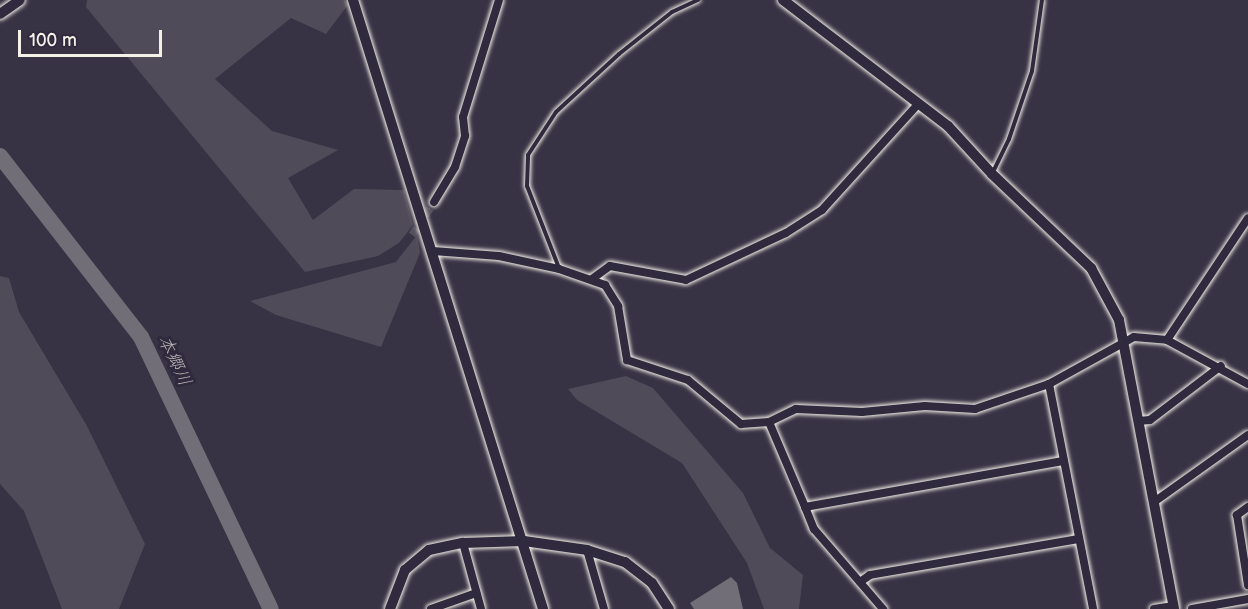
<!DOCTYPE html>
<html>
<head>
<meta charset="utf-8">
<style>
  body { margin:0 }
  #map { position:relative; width:1248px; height:609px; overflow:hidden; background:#373244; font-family:"Balsamiq Sans","Klee One",sans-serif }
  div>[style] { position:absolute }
  .green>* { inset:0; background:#504b59 }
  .water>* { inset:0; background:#726e77 }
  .river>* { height:16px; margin:-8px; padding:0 8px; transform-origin:8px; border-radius:8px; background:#726e77 }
  .minor-tunnel>* { height:8px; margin-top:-4px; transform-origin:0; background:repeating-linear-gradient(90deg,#534f5d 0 8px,transparent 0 12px) }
  .roads { filter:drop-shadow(0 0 2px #f4f1e8) drop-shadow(0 0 2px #f4f1e8) }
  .service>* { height:4px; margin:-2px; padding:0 2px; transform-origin:2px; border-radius:2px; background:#2f2a3d }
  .minor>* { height:8px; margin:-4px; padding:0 4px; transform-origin:4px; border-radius:4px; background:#2f2a3d }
  .tertiary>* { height:10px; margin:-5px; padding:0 5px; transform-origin:5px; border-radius:5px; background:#2f2a3d }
  .secondary>* { height:10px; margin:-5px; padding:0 5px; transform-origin:5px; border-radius:5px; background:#2f2a3d }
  span { translate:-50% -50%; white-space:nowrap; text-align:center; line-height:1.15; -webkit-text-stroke:6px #2f2a3d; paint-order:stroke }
  .water-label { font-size:18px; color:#bab6b5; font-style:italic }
  .scale { position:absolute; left:18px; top:30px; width:144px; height:27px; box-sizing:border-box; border:3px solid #f4f1e8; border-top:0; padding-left:8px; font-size:18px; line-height:21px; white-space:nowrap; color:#f4f1e8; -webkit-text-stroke:4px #2f2a3d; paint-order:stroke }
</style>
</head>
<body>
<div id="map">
  <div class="green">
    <div style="clip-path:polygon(87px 0,345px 0,347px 6px,326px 34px,291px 18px,215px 79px,272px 131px,338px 150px,288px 178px,313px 220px,354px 189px,404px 190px,413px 225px,399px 243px,378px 256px,305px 272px,86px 7px)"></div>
    <div style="clip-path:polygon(417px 235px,420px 253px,381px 347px,276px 315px,250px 301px,396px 262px)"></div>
    <div style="clip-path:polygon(0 276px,9px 278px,19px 312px,87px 426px,145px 544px,119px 609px,62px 609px,24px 511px,0 484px)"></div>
    <div style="clip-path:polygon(626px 376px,653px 388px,743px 493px,770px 548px,803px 575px,799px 609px,764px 609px,747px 563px,682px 463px,577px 400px,568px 389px)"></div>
  </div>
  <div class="water">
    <div style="clip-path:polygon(731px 577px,737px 583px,743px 609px,694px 609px,690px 603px)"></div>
  </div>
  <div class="river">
    <div style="left:0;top:156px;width:229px;rotate:52.1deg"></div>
    <div style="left:141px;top:337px;width:301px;rotate:64.5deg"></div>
  </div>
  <div class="minor-tunnel">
    <div style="left:412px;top:235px;width:40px;rotate:-56deg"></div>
  </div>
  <div class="roads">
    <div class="service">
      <div style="left:992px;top:174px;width:39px;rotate:-64deg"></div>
      <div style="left:1009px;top:139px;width:72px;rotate:-71.3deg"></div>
      <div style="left:1032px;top:71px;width:72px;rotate:-82deg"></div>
      <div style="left:559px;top:268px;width:88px;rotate:-111.3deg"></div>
      <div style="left:527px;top:186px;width:31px;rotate:-88deg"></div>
      <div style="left:528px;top:155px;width:51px;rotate:-56.9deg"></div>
      <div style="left:556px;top:112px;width:86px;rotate:-42.6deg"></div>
      <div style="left:619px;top:54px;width:68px;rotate:-38.4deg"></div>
      <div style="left:672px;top:12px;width:29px;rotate:-25deg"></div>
    </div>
    <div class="minor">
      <div style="left:434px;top:202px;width:41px;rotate:-59deg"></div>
      <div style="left:455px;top:167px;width:33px;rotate:-72deg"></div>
      <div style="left:465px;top:136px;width:19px;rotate:-96deg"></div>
      <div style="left:463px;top:117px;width:122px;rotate:-72.9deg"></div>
      <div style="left:433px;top:251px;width:66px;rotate:4.3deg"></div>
      <div style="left:499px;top:256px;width:61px;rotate:12.2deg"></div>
      <div style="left:559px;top:269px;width:49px;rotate:19.2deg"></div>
      <div style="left:605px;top:285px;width:25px;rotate:58deg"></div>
      <div style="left:618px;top:306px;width:55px;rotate:80.5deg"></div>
      <div style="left:627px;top:360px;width:64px;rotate:18.2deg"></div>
      <div style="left:688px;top:380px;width:69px;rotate:39.7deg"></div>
      <div style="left:741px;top:424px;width:28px;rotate:-4deg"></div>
      <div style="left:769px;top:422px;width:30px;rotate:-26deg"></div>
      <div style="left:796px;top:409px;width:66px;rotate:2.6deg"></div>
      <div style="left:862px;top:412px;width:63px;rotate:-5.4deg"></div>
      <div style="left:925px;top:406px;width:50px;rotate:3.4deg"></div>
      <div style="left:975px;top:409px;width:78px;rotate:-18.7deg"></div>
      <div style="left:1049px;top:384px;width:97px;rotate:-28.9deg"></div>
      <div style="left:1134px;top:337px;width:33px;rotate:5deg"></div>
      <div style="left:1167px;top:340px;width:92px;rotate:28.5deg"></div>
      <div style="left:592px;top:279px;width:22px;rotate:-36deg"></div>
      <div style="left:610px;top:266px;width:77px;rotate:10.4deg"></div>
      <div style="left:686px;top:280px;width:110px;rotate:-25.2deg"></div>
      <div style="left:786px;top:233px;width:43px;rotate:-32.6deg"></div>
      <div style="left:822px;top:210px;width:143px;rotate:-47.8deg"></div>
      <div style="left:1167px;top:340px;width:146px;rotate:-56.4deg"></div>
      <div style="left:1049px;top:384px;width:229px;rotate:78.9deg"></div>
      <div style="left:1138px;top:421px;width:12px;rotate:-5deg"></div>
      <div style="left:1150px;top:420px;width:89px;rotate:-37.3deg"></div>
      <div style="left:769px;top:422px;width:92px;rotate:67deg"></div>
      <div style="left:805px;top:507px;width:262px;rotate:-10.1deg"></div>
      <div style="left:1154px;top:502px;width:115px;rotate:-35.5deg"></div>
      <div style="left:805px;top:507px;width:24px;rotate:68deg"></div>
      <div style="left:814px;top:529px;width:106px;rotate:49.2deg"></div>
      <div style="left:1248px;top:507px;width:14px;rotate:144deg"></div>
      <div style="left:1237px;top:515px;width:71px;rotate:81.1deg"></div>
      <div style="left:463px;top:543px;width:68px;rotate:74.7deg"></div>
      <div style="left:587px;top:550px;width:61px;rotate:73.9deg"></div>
      <div style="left:860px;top:582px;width:12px;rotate:-35deg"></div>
      <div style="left:870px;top:575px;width:212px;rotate:-9.8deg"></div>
      <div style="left:431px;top:609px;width:48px;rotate:-19.6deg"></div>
      <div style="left:1154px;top:609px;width:20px;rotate:-9deg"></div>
      <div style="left:1192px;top:609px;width:57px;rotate:-10.1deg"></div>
    </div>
    <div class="tertiary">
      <div style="left:353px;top:0;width:638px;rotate:72.67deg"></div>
      <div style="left:783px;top:0;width:208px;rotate:37.4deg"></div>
      <div style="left:948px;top:126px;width:65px;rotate:47.5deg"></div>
      <div style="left:992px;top:174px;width:137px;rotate:43.5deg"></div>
      <div style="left:1091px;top:268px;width:59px;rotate:61.7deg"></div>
      <div style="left:1119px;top:320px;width:294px;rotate:79.2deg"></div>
      <div style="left:390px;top:609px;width:42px;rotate:-69deg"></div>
      <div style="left:405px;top:570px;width:31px;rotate:-40deg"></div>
      <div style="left:429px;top:550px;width:35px;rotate:-12deg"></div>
      <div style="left:463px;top:543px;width:61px;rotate:-1.9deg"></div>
      <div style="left:524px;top:541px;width:64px;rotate:8.1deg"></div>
      <div style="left:587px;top:550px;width:40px;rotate:18deg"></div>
      <div style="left:625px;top:562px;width:34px;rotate:38deg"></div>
      <div style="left:652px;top:583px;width:31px;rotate:57deg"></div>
    </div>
    <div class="secondary">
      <div style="left:0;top:14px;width:24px;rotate:-35deg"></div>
    </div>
  </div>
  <div class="water-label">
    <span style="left:174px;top:361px;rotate:65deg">本郷川</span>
  </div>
  <div class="scale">100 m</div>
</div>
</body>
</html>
